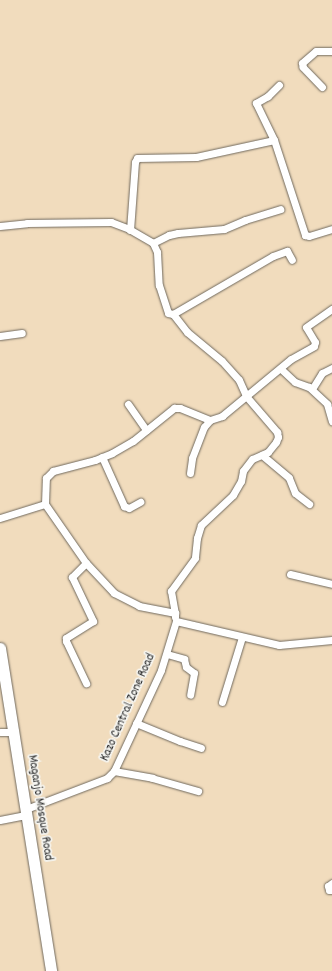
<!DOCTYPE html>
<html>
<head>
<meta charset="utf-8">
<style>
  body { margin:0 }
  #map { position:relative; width:332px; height:971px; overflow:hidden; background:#f1dcbd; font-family:Dekko,sans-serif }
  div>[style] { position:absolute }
  .roads { filter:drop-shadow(0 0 1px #70695e) drop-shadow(0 0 1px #70695e) }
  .street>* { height:7px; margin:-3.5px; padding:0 3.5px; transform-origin:3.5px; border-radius:3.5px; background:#fff }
  .secondary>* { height:11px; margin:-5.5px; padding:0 5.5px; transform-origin:5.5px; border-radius:5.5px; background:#fff }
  span { translate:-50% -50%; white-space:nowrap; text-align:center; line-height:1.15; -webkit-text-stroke:3.5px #f6f6f2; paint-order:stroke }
  .street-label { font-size:13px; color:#2b2b2b }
</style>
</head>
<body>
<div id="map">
  <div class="roads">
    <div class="street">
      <div style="left:279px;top:85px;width:16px;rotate:135deg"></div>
      <div style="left:268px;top:96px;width:14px;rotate:150deg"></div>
      <div style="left:256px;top:103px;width:41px;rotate:64.1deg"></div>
      <div style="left:274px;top:140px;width:100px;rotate:71.9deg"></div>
      <div style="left:305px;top:235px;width:4px;rotate:14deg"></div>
      <div style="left:309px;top:236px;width:24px;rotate:-17deg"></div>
      <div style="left:322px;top:87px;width:28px;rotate:-134deg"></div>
      <div style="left:303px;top:67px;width:4px;rotate:-104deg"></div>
      <div style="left:302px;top:63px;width:18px;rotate:-41deg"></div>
      <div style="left:316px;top:51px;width:16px"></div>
      <div style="left:0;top:226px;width:27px;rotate:-6deg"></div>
      <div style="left:27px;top:223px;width:84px;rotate:-0.7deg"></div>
      <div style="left:111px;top:222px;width:19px;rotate:21deg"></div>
      <div style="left:129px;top:229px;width:28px;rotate:30deg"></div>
      <div style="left:153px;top:243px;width:10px;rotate:66deg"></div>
      <div style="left:157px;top:252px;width:33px;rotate:87deg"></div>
      <div style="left:159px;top:285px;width:29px;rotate:72deg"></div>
      <div style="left:168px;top:313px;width:5px;rotate:11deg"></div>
      <div style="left:173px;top:314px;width:23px;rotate:52deg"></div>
      <div style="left:187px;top:332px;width:45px;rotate:39.6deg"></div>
      <div style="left:222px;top:361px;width:25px;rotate:48deg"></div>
      <div style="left:239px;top:380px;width:17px;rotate:66deg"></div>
      <div style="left:246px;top:396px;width:48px;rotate:49.3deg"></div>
      <div style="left:277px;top:432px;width:5px;rotate:79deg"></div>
      <div style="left:278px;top:437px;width:5px;rotate:112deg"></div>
      <div style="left:276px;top:442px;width:13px;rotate:129deg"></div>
      <div style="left:268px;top:452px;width:17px;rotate:156deg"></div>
      <div style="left:252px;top:459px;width:15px;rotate:127deg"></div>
      <div style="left:243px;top:471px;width:10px;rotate:101deg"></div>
      <div style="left:241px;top:481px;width:16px;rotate:120deg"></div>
      <div style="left:233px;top:495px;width:44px;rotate:136.8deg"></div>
      <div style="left:201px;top:525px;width:14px;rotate:107deg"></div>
      <div style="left:197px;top:538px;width:20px;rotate:96deg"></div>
      <div style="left:195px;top:558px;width:41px;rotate:126deg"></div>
      <div style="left:171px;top:591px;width:22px;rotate:80deg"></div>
      <div style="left:130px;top:230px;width:68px;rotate:-85.8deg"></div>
      <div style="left:135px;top:162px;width:4px;rotate:-63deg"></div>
      <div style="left:137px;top:158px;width:59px;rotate:-1deg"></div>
      <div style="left:196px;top:157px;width:80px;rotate:-12.3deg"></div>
      <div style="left:153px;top:243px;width:18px;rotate:-27deg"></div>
      <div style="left:169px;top:235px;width:9px;rotate:-13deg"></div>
      <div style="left:178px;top:233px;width:46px;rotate:-5deg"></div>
      <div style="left:224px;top:229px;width:23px;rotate:-23deg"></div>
      <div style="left:245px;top:220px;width:37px;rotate:-17deg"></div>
      <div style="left:173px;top:314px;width:116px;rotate:-30.1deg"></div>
      <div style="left:273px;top:256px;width:15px;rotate:-20deg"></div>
      <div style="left:287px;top:251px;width:10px;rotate:61deg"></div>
      <div style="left:0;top:336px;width:22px;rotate:-8deg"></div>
      <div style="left:281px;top:369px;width:19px;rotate:43deg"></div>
      <div style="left:295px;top:382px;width:15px;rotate:20deg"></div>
      <div style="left:309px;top:387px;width:25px;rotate:43deg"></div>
      <div style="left:327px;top:404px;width:18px;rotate:74deg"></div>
      <div style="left:312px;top:389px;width:19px;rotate:-58deg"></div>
      <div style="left:322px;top:373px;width:11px;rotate:-27deg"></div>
      <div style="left:128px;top:404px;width:32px;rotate:55deg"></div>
      <div style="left:262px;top:455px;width:35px;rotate:40deg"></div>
      <div style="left:289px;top:478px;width:16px;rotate:68deg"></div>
      <div style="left:295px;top:493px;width:18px;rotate:38deg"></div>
      <div style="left:102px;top:457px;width:54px;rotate:65.8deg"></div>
      <div style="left:124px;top:506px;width:5px;rotate:22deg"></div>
      <div style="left:129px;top:508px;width:13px;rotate:-29deg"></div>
      <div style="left:190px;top:473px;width:15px;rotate:-82deg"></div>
      <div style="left:192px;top:458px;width:33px;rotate:-69deg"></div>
      <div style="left:204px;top:427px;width:9px;rotate:-49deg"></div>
      <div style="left:45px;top:504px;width:72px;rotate:55.2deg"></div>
      <div style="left:86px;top:563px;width:41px;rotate:47deg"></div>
      <div style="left:114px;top:593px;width:28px;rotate:27deg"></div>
      <div style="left:139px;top:606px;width:37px;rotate:11deg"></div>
      <div style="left:175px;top:613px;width:4px;rotate:90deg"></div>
      <div style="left:0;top:518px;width:47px;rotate:-17.3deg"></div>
      <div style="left:45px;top:504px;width:26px;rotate:-88deg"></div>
      <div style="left:46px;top:478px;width:10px;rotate:-45deg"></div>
      <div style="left:53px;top:471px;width:43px;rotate:-14.7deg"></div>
      <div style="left:95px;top:460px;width:18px;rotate:-22deg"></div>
      <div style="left:112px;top:453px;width:24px;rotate:-30deg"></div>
      <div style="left:133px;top:441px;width:53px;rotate:-38.8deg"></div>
      <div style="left:174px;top:408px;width:6px"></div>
      <div style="left:180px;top:408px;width:32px;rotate:22deg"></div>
      <div style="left:210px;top:420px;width:13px;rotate:-18deg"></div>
      <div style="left:222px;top:416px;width:89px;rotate:-39.6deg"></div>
      <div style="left:291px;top:359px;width:26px;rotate:-29deg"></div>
      <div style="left:314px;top:346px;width:4px;rotate:-76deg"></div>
      <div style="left:315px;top:342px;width:17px;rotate:-121deg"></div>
      <div style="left:306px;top:327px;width:32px;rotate:-35deg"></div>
      <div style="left:86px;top:563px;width:20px;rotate:135deg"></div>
      <div style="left:72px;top:577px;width:49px;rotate:64.5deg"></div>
      <div style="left:93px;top:621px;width:32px;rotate:148deg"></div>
      <div style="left:66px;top:638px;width:3px;rotate:90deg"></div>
      <div style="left:66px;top:641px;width:47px;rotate:64.5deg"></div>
      <div style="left:290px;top:574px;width:43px;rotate:13.4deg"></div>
      <div style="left:167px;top:654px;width:18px;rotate:16deg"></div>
      <div style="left:184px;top:659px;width:8px;rotate:76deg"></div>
      <div style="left:186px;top:667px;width:10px;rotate:37deg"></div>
      <div style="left:194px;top:673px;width:22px;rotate:100deg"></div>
      <div style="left:222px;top:702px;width:68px;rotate:-72.9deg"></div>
      <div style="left:136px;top:723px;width:48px;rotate:22.2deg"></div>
      <div style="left:180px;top:741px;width:22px;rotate:18deg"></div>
      <div style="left:0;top:732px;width:13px"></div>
      <div style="left:114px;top:771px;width:39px;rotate:10deg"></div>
      <div style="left:152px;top:778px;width:48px;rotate:15.8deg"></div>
      <div style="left:26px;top:809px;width:87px;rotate:-20.9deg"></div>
      <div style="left:107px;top:778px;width:10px;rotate:-45deg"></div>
      <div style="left:114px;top:771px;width:111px;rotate:-65deg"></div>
      <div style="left:161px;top:670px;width:51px;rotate:-73deg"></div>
      <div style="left:176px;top:621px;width:106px;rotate:13.1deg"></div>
      <div style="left:279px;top:645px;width:53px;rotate:-5.4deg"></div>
      <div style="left:0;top:820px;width:26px;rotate:-11deg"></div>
      <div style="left:332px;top:883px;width:5px;rotate:143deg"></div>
      <div style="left:328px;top:886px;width:4px;rotate:76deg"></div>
      <div style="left:329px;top:890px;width:3px"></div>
    </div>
    <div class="secondary">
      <div style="left:0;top:648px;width:327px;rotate:81deg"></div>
    </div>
  </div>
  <div class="street-label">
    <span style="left:129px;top:708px;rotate:-66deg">Kazo Central Zone Road</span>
    <span style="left:39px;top:808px;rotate:81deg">Maganjo Mosque Road</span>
  </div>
</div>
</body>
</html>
